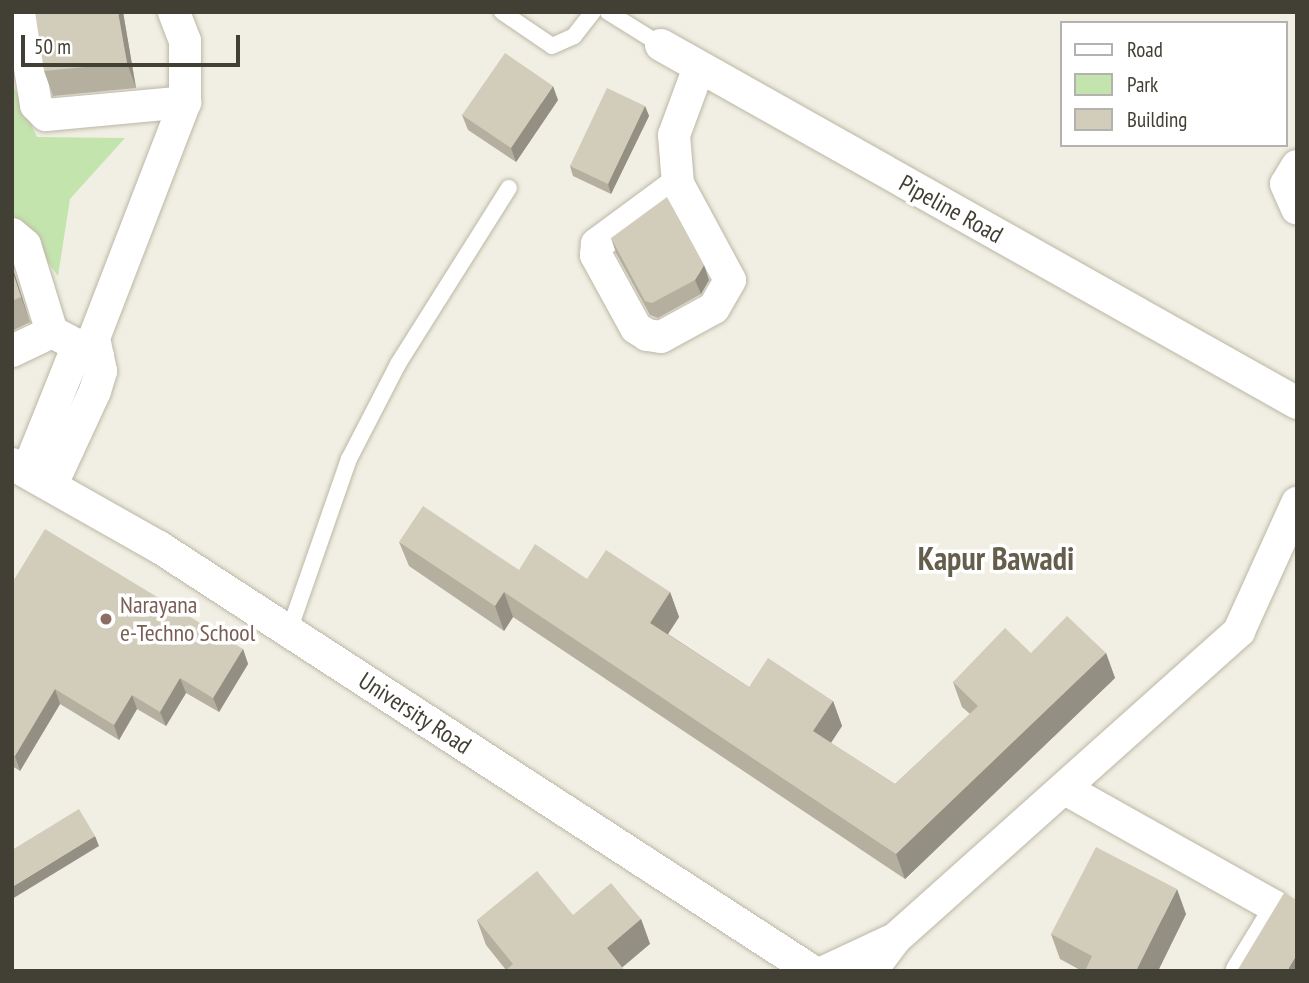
<!DOCTYPE html>
<html>
<head>
<meta charset="utf-8">
<style>
  body { margin:0 }
  #map { position:relative; width:1309px; height:983px; overflow:hidden; background:#f1efe3; font-family:"PT Sans Narrow",sans-serif }
  div>[style] { position:absolute }
  .green>* { inset:0; background:#c4e4ae }
  .roads { filter:drop-shadow(0 0 2px #bcb7a7) drop-shadow(0 0 2px #bcb7a7) }
  .lane>* { height:16px; margin:-8px; padding:0 8px; transform-origin:8px; border-radius:8px; background:#fff }
  .street>* { height:32px; margin:-16px; padding:0 16px; transform-origin:16px; border-radius:16px; background:#fff }
  .wall>* { inset:0; background:#b5afa0 }
  .shaded-wall>* { inset:0; background:#938f82 }
  .building>* { inset:0; background:#d2ccba }
  .dots>* { width:19px; height:19px; translate:-50% -50%; box-sizing:border-box; border:4px solid #fff; border-radius:50% }
  span { translate:-50% -50%; white-space:nowrap; text-align:center; line-height:1.15; -webkit-text-stroke:7px #fff; paint-order:stroke }
  .street-label { font-size:24px; color:#423f34 }
  .education-label { font-size:24px; color:#785e54 }
  .left { translate:0 -50%; text-align:left }
  .district-label { font-size:32px; color:#655e4c; font-weight:700 }
  .frame { position:absolute; inset:0; border:14px solid #423f34; pointer-events:none }
  .legend { position:absolute; left:1060px; top:21px; width:228px; height:126px; box-sizing:border-box; background:#fff; border:2px solid #b3b2ae; margin:0; padding:9px 12px; list-style:none; font-size:21px; color:#423f34 }
  .legend li { display:flex; align-items:center; gap:14px; height:35px }
  .legend b { width:35px; border:2px solid #b3b2ae }
  .scale { position:absolute; left:21px; top:35px; width:219px; height:32px; box-sizing:border-box; border:4px solid #423f34; border-top:0; padding-left:9px; font-size:21px; line-height:24px; white-space:nowrap; color:#423f34; -webkit-text-stroke:5px #fff; paint-order:stroke }
</style>
</head>
<body>
<div id="map">
  <div class="green">
    <div style="clip-path:polygon(12px 83px,37px 137px,125px 138px,70px 199px,58px 276px,12px 213px)"></div>
  </div>
  <div class="roads">
    <div class="lane">
      <div style="left:502px;top:12px;width:60px;rotate:34.2deg"></div>
      <div style="left:552px;top:46px;width:24px;rotate:-24deg"></div>
      <div style="left:574px;top:36px;width:31px;rotate:-52deg"></div>
      <div style="left:608px;top:12px;width:62px;rotate:31.9deg"></div>
      <div style="left:289px;top:631px;width:182px;rotate:-70.8deg"></div>
      <div style="left:349px;top:459px;width:107px;rotate:-62.7deg"></div>
      <div style="left:398px;top:364px;width:208px;rotate:-57.8deg"></div>
    </div>
    <div class="street">
      <div style="left:12px;top:15px;width:14px;rotate:39deg"></div>
      <div style="left:23px;top:24px;width:82px;rotate:80.9deg"></div>
      <div style="left:36px;top:105px;width:14px;rotate:45deg"></div>
      <div style="left:46px;top:115px;width:140px;rotate:-5.3deg"></div>
      <div style="left:661px;top:45px;width:730px;rotate:29.37deg"></div>
      <div style="left:1297px;top:166px;width:21px;rotate:121deg"></div>
      <div style="left:1286px;top:184px;width:27px;rotate:66deg"></div>
      <div style="left:678px;top:184px;width:101px;rotate:143.5deg"></div>
      <div style="left:597px;top:244px;width:11px;rotate:95deg"></div>
      <div style="left:596px;top:255px;width:83px;rotate:61.3deg"></div>
      <div style="left:636px;top:328px;width:13px;rotate:32deg"></div>
      <div style="left:647px;top:335px;width:14px;rotate:8deg"></div>
      <div style="left:661px;top:337px;width:60px;rotate:-28.7deg"></div>
      <div style="left:714px;top:308px;width:32px;rotate:-60deg"></div>
      <div style="left:730px;top:280px;width:109px;rotate:-118.4deg"></div>
      <div style="left:678px;top:184px;width:49px;rotate:-94.7deg"></div>
      <div style="left:674px;top:135px;width:72px;rotate:-69.8deg"></div>
      <div style="left:12px;top:234px;width:17px;rotate:40deg"></div>
      <div style="left:25px;top:245px;width:91px;rotate:72.8deg"></div>
      <div style="left:52px;top:332px;width:52px;rotate:27.6deg"></div>
      <div style="left:12px;top:351px;width:44px;rotate:-25.4deg"></div>
      <div style="left:12px;top:464px;width:169px;rotate:29.5deg"></div>
      <div style="left:159px;top:547px;width:779px;rotate:33deg"></div>
      <div style="left:27px;top:472px;width:126px;rotate:-68.1deg"></div>
      <div style="left:74px;top:355px;width:26px;rotate:-40deg"></div>
      <div style="left:53px;top:482px;width:100px;rotate:-65.2deg"></div>
      <div style="left:95px;top:391px;width:21px;rotate:-73deg"></div>
      <div style="left:101px;top:371px;width:34px;rotate:-102deg"></div>
      <div style="left:94px;top:338px;width:253px;rotate:-68.9deg"></div>
      <div style="left:185px;top:102px;width:61px;rotate:-90deg"></div>
      <div style="left:185px;top:41px;width:31px;rotate:-111deg"></div>
      <div style="left:1067px;top:790px;width:237px;rotate:29.3deg"></div>
      <div style="left:1274px;top:906px;width:9px;rotate:77deg"></div>
      <div style="left:1276px;top:915px;width:66px;rotate:121.3deg"></div>
      <div style="left:826px;top:971px;width:71px;rotate:-25.1deg"></div>
      <div style="left:871px;top:971px;width:40px;rotate:-53deg"></div>
      <div style="left:895px;top:939px;width:462px;rotate:-41.8deg"></div>
      <div style="left:1239px;top:631px;width:141px;rotate:-65.6deg"></div>
    </div>
  </div>
  <div class="wall">
    <div style="clip-path:polygon(123px 12px,136px 88px,53px 96px,44px 71px)"></div>
    <div style="clip-path:polygon(558px 100px,516px 162px,468px 130px,462px 115px)"></div>
    <div style="clip-path:polygon(645px 106px,649px 116px,611px 194px,573px 176px,570px 166px)"></div>
    <div style="clip-path:polygon(611px 238px,709px 280px,701px 294px,658px 318px,650px 315px,616px 253px)"></div>
    <div style="clip-path:polygon(12px 266px,30px 322px,12px 331px)"></div>
    <div style="clip-path:polygon(399px 542px,519px 570px,587px 579px,670px 592px,679px 617px,668px 634px,749px 687px,833px 701px,842px 726px,831px 743px,895px 784px,970px 714px,962px 707px,953px 682px,1031px 653px,1106px 653px,1115px 678px,905px 879px,513px 617px,504px 631px,409px 566px)"></div>
    <div style="clip-path:polygon(12px 583px,243px 649px,248px 664px,219px 712px,186px 693px,166px 726px,137px 709px,119px 740px,60px 704px,20px 771px,12px 766px)"></div>
    <div style="clip-path:polygon(1186px 914px,1158px 971px,1082px 971px,1060px 959px,1051px 934px)"></div>
    <div style="clip-path:polygon(641px 919px,650px 944px,506px 970px,486px 945px,477px 920px)"></div>
  </div>
  <div class="shaded-wall">
    <div style="clip-path:polygon(118px 12px,123px 12px,136px 88px,127px 63px)"></div>
    <div style="clip-path:polygon(553px 86px,558px 100px,516px 162px,511px 148px)"></div>
    <div style="clip-path:polygon(645px 106px,649px 116px,611px 194px,608px 184px)"></div>
    <div style="clip-path:polygon(704px 265px,709px 280px,701px 294px,695px 280px)"></div>
    <div style="clip-path:polygon(12px 266px,30px 322px,21px 297px,12px 270px)"></div>
    <div style="clip-path:polygon(504px 592px,513px 617px,504px 631px,495px 606px)"></div>
    <div style="clip-path:polygon(670px 592px,679px 617px,659px 648px,650px 623px)"></div>
    <div style="clip-path:polygon(243px 649px,248px 664px,219px 712px,213px 698px)"></div>
    <div style="clip-path:polygon(1106px 653px,1115px 678px,905px 879px,896px 854px)"></div>
    <div style="clip-path:polygon(180px 678px,186px 693px,166px 726px,160px 712px)"></div>
    <div style="clip-path:polygon(55px 689px,60px 704px,20px 771px,15px 756px)"></div>
    <div style="clip-path:polygon(132px 695px,137px 709px,119px 740px,114px 725px)"></div>
    <div style="clip-path:polygon(833px 701px,842px 726px,822px 756px,813px 731px)"></div>
    <div style="clip-path:polygon(95px 836px,99px 846px,12px 899px,12px 887px)"></div>
    <div style="clip-path:polygon(1177px 889px,1186px 914px,1158px 971px,1136px 971px)"></div>
    <div style="clip-path:polygon(641px 919px,650px 944px,618px 971px,607px 948px)"></div>
    <div style="clip-path:polygon(1297px 954px,1297px 971px,1287px 971px)"></div>
  </div>
  <div class="building">
    <div style="clip-path:polygon(35px 12px,118px 12px,127px 63px,44px 71px)"></div>
    <div style="clip-path:polygon(505px 53px,553px 86px,511px 148px,462px 115px)"></div>
    <div style="clip-path:polygon(607px 88px,645px 106px,608px 184px,570px 166px)"></div>
    <div style="clip-path:polygon(667px 197px,704px 265px,695px 280px,652px 303px,645px 301px,611px 238px)"></div>
    <div style="clip-path:polygon(12px 270px,21px 297px,12px 301px)"></div>
    <div style="clip-path:polygon(423px 506px,519px 570px,535px 544px,587px 579px,606px 550px,670px 592px,650px 623px,749px 687px,768px 658px,833px 701px,813px 731px,895px 784px,978px 706px,953px 682px,1005px 628px,1031px 653px,1067px 616px,1106px 653px,896px 854px,504px 592px,495px 606px,399px 542px)"></div>
    <div style="clip-path:polygon(45px 529px,243px 649px,213px 698px,180px 678px,160px 712px,132px 695px,114px 725px,55px 689px,15px 756px,12px 754px,12px 583px)"></div>
    <div style="clip-path:polygon(79px 809px,95px 836px,12px 887px,12px 850px)"></div>
    <div style="clip-path:polygon(1096px 847px,1177px 889px,1136px 971px,1085px 971px,1092px 956px,1051px 934px)"></div>
    <div style="clip-path:polygon(537px 871px,573px 915px,611px 883px,641px 919px,607px 948px,625px 971px,505px 971px,513px 964px,477px 920px)"></div>
    <div style="clip-path:polygon(1284px 893px,1297px 900px,1297px 954px,1287px 971px,1237px 971px)"></div>
  </div>
  <div class="dots">
    <div style="left:106px;top:619px;background:#8d6e63"></div>
  </div>
  <div class="street-label">
    <span style="left:951px;top:209px;rotate:29deg">Pipeline Road</span>
    <span style="left:415px;top:713px;rotate:33deg">University Road</span>
  </div>
  <div class="education-label">
    <span class="left" style="left:120px;top:619px">Narayana<br>e-Techno School</span>
  </div>
  <div class="district-label">
    <span style="left:996px;top:558px">Kapur Bawadi</span>
  </div>
  <div class="frame"></div>
  <ul class="legend">
  <li><b style="height:9px;background:#fff"></b>Road</li>
  <li><b style="height:19px;background:#c4e4ae"></b>Park</li>
  <li><b style="height:19px;background:#d2ccba"></b>Building</li>
  </ul>
  <div class="scale">50 m</div>
</div>
</body>
</html>
